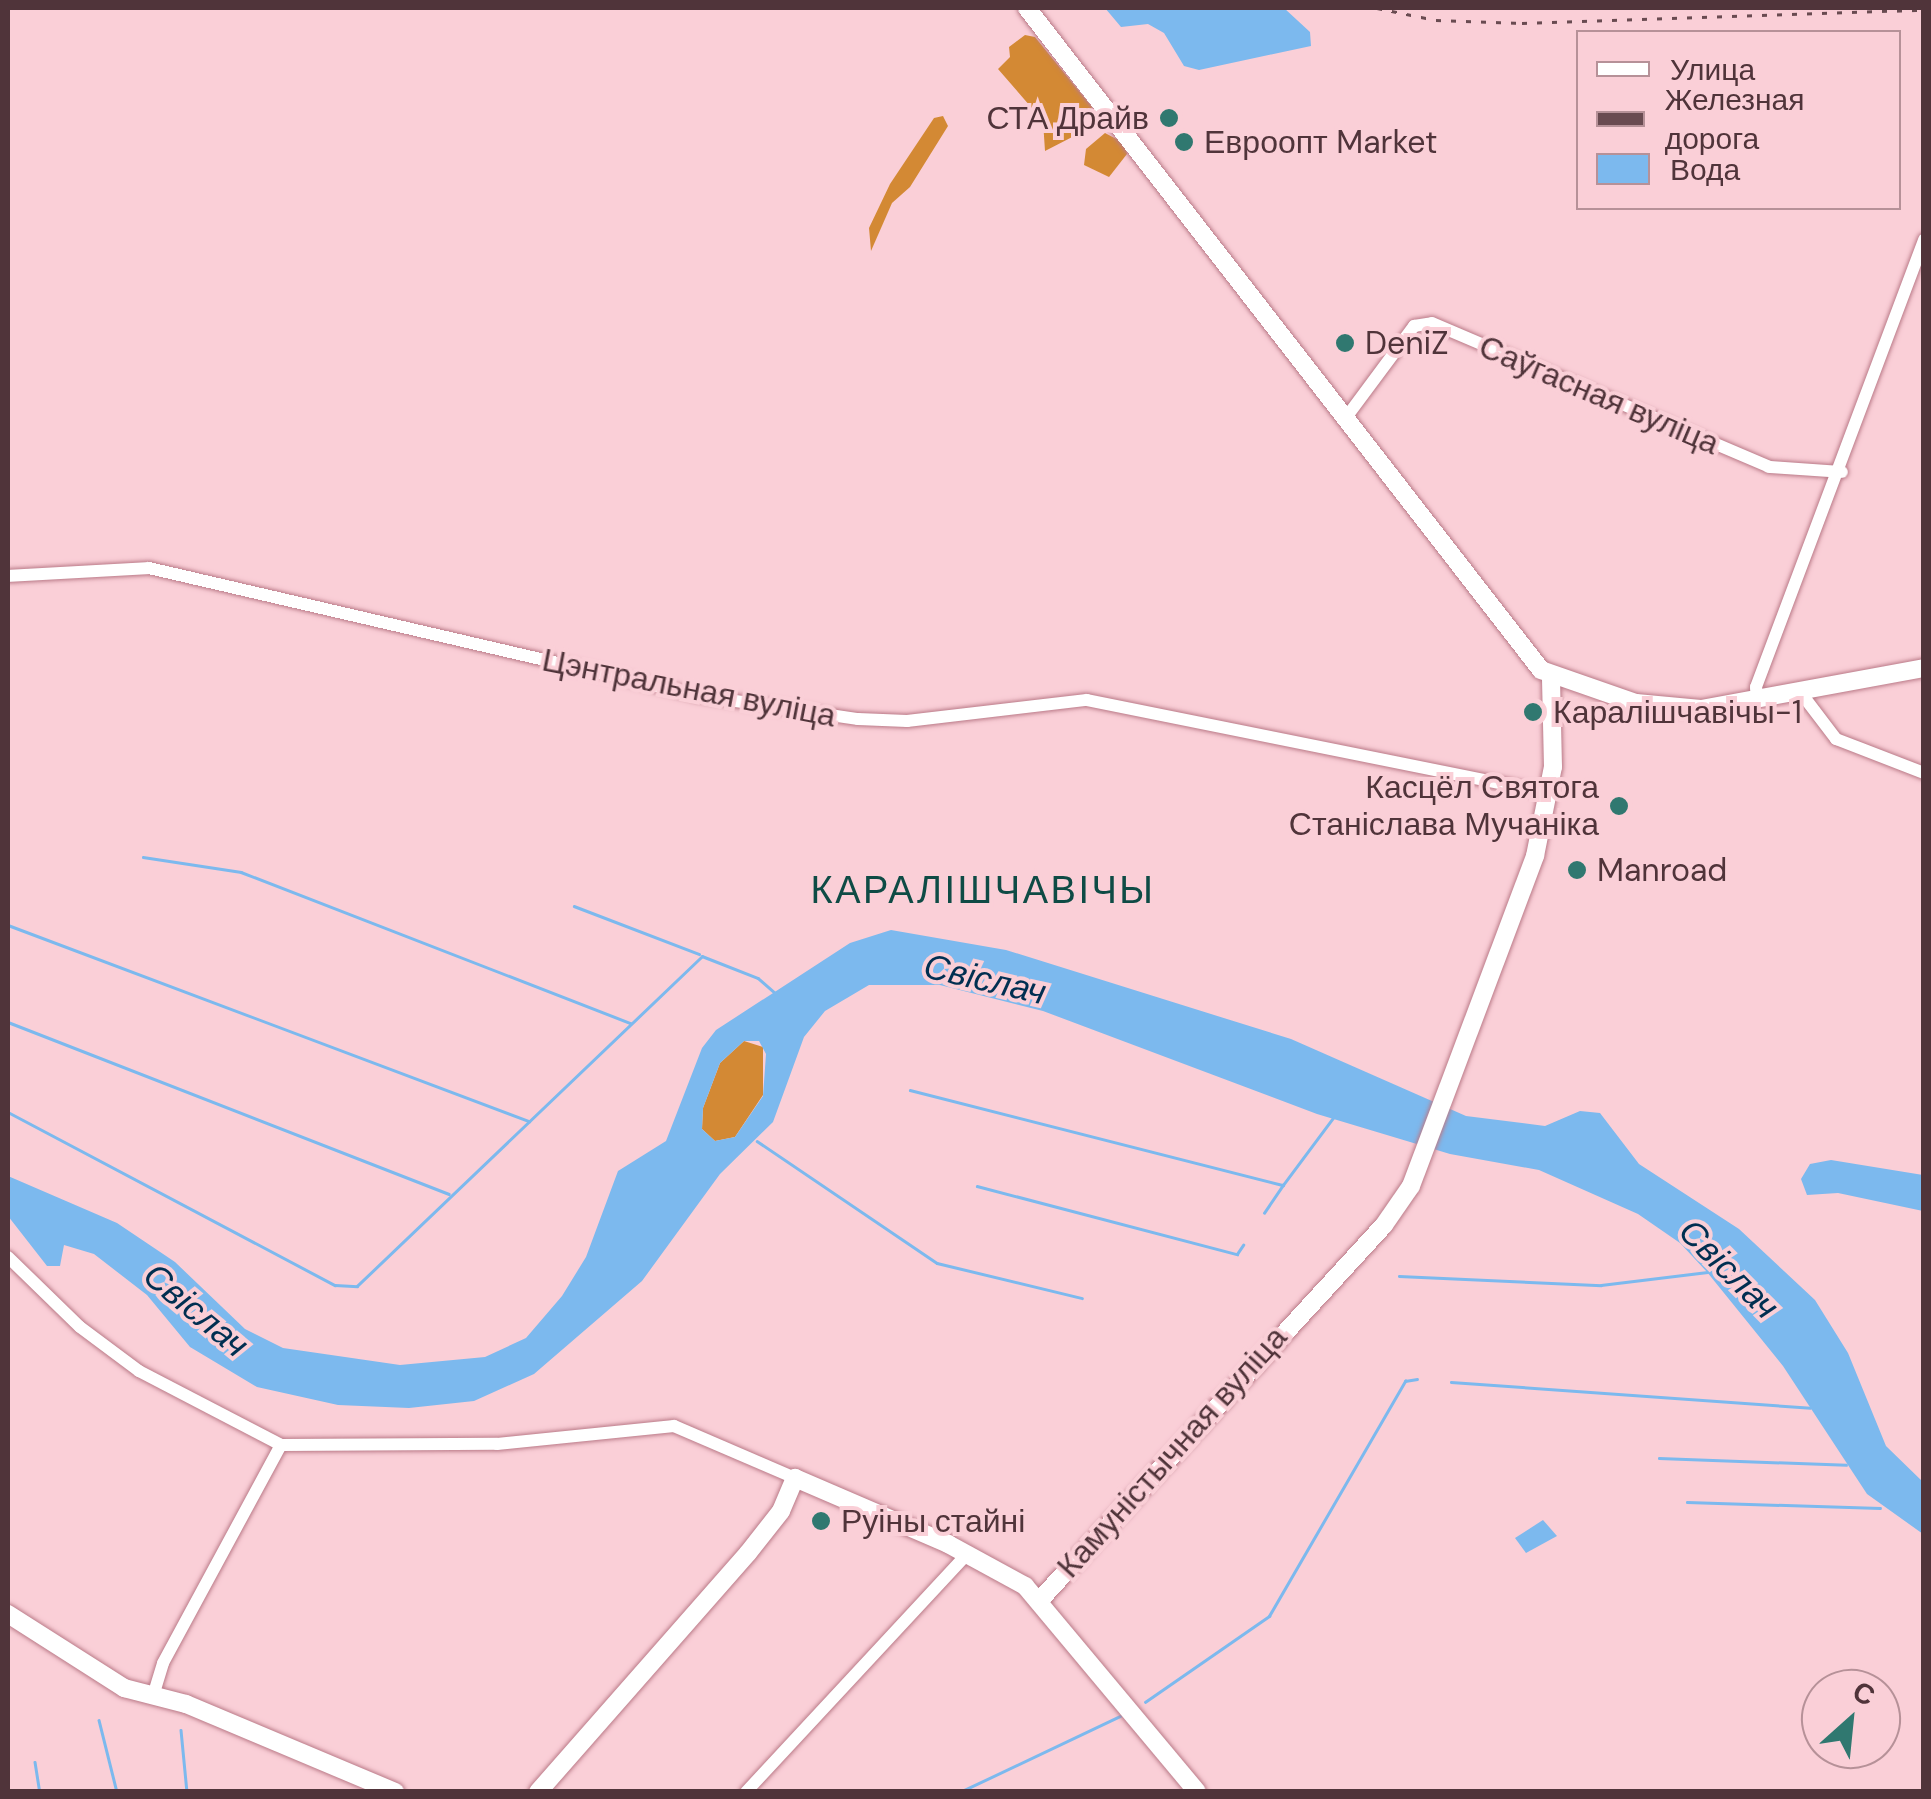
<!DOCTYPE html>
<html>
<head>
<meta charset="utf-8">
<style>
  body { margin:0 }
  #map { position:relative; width:1931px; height:1799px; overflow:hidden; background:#facfd7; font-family:"DM Sans",sans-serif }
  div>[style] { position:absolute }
  .forest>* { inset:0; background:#d38934 }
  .water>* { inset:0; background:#7cb9ee }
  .stream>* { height:2.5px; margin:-1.25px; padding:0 1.25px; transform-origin:1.25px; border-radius:1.25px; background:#7cb9ee }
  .roads { filter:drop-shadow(0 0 2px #ba7a88) drop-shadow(0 0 2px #ba7a88) }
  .street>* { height:12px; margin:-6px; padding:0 6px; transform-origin:6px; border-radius:6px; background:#fff }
  .secondary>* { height:18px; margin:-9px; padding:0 9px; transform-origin:9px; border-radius:9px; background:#fff }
  .rail>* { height:2.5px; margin-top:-1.25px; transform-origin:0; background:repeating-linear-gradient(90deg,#694b51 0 5px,transparent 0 15px) }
  .dots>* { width:28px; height:28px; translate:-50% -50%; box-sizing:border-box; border:5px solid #facfd7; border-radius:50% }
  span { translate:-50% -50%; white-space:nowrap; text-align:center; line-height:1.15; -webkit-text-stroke:8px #facfd7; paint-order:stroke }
  .poi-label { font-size:32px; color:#50343a }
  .right { translate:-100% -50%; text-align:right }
  .left { translate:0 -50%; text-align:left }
  .street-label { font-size:32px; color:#50343a }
  .water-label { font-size:35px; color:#002f51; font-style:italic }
  .quarter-label { font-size:38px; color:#0e4b45; letter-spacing:2.5px }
  .frame { position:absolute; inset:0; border:10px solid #50343a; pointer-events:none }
  .legend { position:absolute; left:1576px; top:30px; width:325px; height:180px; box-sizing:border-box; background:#facfd7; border:2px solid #b69198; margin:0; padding:12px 18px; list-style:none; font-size:30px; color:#50343a }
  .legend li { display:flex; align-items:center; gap:20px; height:50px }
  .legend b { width:50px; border:2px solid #b69198 }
  .north { position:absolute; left:1801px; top:1669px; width:100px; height:100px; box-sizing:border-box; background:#facfd7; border:2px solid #b69198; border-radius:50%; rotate:27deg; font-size:28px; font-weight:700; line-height:40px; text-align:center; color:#50343a }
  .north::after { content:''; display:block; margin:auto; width:35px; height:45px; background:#307870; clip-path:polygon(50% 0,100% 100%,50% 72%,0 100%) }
</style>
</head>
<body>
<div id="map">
  <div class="forest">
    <div style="clip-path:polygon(1025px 35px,1035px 37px,1092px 107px,1080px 133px,1045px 151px,1043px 121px,998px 69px,1010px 57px,1009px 47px)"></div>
    <div style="clip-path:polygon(943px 116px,948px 126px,910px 187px,892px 203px,871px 251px,869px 228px,890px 184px,934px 118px)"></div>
    <div style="clip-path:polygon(1105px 133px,1124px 143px,1127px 154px,1109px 177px,1084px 165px,1086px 149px)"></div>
    <div style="clip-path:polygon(744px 1041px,763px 1047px,763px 1095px,735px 1137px,715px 1141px,702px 1129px,703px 1108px,720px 1063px)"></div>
  </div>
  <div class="water">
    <div style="clip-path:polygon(1105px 8px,1284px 8px,1310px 32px,1311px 46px,1199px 70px,1184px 66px,1164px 33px,1148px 24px,1121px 27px)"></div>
    <div style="clip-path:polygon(evenodd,891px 930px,1006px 950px,1291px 1039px,1466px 1116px,1545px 1126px,1580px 1111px,1600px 1113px,1639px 1164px,1739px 1229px,1815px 1300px,1848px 1353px,1886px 1446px,1923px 1482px,1923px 1534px,1867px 1494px,1783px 1366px,1707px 1272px,1680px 1243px,1638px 1214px,1539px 1170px,1450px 1154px,1317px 1114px,1043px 1011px,940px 985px,869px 985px,825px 1011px,804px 1037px,773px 1122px,720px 1174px,642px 1281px,534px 1374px,474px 1401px,409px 1408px,338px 1405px,257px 1387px,190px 1347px,147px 1295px,94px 1254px,64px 1245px,60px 1266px,47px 1266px,8px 1216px,8px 1176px,117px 1223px,175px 1262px,245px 1329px,283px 1348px,400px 1365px,485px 1357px,526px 1338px,562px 1296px,586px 1257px,618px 1171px,666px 1141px,702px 1048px,716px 1030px,850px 943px,891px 930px,744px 1041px,759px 1041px,766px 1054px,763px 1096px,735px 1137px,715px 1141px,702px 1129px,703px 1108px,720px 1063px,744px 1041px)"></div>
    <div style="clip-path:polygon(1831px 1160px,1923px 1175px,1923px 1211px,1838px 1193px,1807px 1195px,1801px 1179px,1810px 1164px)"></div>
    <div style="clip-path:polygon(1543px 1520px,1557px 1536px,1526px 1553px,1515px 1538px)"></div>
  </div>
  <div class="stream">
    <div style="left:143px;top:857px;width:99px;rotate:8.7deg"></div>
    <div style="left:241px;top:872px;width:418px;rotate:21.2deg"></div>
    <div style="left:574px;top:906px;width:134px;rotate:21deg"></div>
    <div style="left:8px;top:925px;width:557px;rotate:20.62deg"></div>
    <div style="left:8px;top:1022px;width:473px;rotate:21.3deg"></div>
    <div style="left:910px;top:1090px;width:385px;rotate:14.3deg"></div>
    <div style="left:1283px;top:1185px;width:84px;rotate:-53.3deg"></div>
    <div style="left:8px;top:1112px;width:370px;rotate:27.9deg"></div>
    <div style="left:335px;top:1285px;width:22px;rotate:3deg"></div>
    <div style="left:357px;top:1286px;width:477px;rotate:-43.7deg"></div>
    <div style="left:702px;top:956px;width:60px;rotate:21.4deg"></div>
    <div style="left:758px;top:978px;width:23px;rotate:41deg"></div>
    <div style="left:757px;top:1141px;width:217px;rotate:34.1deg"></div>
    <div style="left:937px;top:1263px;width:149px;rotate:13.6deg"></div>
    <div style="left:977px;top:1186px;width:269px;rotate:14.7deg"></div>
    <div style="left:1237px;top:1254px;width:11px;rotate:-56deg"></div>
    <div style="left:1264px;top:1213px;width:34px;rotate:-56deg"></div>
    <div style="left:1399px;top:1276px;width:202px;rotate:2.6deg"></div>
    <div style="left:1601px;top:1285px;width:107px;rotate:-7deg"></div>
    <div style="left:1451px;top:1382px;width:360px;rotate:4.1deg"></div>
    <div style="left:1659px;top:1458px;width:187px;rotate:2.1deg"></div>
    <div style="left:1687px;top:1502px;width:193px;rotate:1.8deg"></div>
    <div style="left:1145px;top:1702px;width:151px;rotate:-34.7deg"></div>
    <div style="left:1269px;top:1616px;width:272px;rotate:-59.9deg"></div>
    <div style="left:1405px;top:1381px;width:12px;rotate:-9deg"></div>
    <div style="left:99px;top:1720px;width:74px;rotate:76deg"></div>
    <div style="left:181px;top:1730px;width:62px;rotate:84.5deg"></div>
    <div style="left:35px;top:1762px;width:30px;rotate:81deg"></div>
    <div style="left:960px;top:1792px;width:177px;rotate:-25.4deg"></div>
  </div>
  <div class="roads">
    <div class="street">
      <div style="left:1345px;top:419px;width:116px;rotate:-53.4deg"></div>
      <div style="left:1414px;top:326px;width:18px;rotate:-9deg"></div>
      <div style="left:1432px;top:323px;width:366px;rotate:23.1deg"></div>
      <div style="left:1769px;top:467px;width:73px;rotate:3.9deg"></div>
      <div style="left:8px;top:576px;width:141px;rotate:-3.2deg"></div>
      <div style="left:149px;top:568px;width:561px;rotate:13.09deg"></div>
      <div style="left:695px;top:695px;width:165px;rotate:8.4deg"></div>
      <div style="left:858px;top:719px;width:49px;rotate:2.3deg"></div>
      <div style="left:907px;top:721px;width:181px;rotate:-6.7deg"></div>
      <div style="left:1087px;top:700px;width:472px;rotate:11.4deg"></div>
      <div style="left:1801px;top:693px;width:58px;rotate:52.7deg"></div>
      <div style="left:1836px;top:739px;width:94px;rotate:21.1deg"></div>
      <div style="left:1757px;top:701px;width:14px;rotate:-94deg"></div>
      <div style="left:1756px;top:687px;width:478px;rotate:-69.4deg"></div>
      <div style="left:8px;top:1257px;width:100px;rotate:44.2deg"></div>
      <div style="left:80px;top:1327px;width:74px;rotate:36.7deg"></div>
      <div style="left:139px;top:1371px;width:160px;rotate:27.5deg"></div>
      <div style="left:281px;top:1445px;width:216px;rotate:-0.3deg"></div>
      <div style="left:497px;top:1444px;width:178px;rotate:-5.8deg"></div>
      <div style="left:674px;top:1426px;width:132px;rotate:23.3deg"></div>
      <div style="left:153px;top:1696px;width:34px;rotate:-73deg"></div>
      <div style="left:163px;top:1663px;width:248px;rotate:-61.6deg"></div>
      <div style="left:746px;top:1792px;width:326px;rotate:-47.1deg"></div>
    </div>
    <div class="secondary">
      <div style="left:1027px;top:8px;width:838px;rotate:52.17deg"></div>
      <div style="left:1541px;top:670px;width:101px;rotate:19.2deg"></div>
      <div style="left:1636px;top:703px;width:65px;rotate:5.3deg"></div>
      <div style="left:1701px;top:709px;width:227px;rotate:-10.4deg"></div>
      <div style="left:1040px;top:1600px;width:509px;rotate:-47.47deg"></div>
      <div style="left:1384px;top:1225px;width:47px;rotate:-55.3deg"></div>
      <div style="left:1411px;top:1186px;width:353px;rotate:-69.4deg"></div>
      <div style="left:1535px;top:856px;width:91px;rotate:-78.6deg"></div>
      <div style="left:1553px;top:767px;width:90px;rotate:-91.3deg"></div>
      <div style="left:8px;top:1614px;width:138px;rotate:32.5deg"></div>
      <div style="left:124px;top:1688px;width:64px;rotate:14.5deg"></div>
      <div style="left:186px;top:1704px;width:227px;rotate:22.8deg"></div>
      <div style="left:538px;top:1792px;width:318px;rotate:-48.7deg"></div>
      <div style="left:748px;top:1553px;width:53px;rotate:-51.8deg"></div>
      <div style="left:781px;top:1511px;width:36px;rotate:-67deg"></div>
      <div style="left:795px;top:1478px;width:167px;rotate:23.3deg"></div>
      <div style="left:948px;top:1544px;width:88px;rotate:28.6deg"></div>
      <div style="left:1025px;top:1586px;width:268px;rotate:50.1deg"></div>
    </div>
  </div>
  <div class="rail">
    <div style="left:1377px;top:8px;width:60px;rotate:11.5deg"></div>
    <div style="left:1436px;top:20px;width:86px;rotate:2deg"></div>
    <div style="left:1522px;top:23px;width:402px;rotate:-1.9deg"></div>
  </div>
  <div class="dots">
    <div style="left:1169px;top:118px;background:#307870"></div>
    <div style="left:1184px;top:142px;background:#307870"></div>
    <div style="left:1345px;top:343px;background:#307870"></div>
    <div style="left:1533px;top:712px;background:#307870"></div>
    <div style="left:1619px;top:806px;background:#307870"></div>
    <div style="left:1577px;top:870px;background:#307870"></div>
    <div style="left:821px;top:1521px;background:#307870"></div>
  </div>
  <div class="poi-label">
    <span class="right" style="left:1149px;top:118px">СТА Драйв</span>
    <span class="left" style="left:1204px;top:142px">Евроопт Market</span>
    <span class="left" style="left:1365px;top:343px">DeniZ</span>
    <span class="left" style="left:1553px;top:712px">Каралішчавічы-1</span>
    <span class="right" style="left:1599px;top:806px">Касцёл Святога<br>Станіслава Мучаніка</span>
    <span class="left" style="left:1597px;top:870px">Manroad</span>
    <span class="left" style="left:841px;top:1521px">Руіны стайні</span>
  </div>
  <div class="street-label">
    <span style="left:1599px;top:395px;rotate:23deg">Саўгасная вуліца</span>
    <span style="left:689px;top:688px;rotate:11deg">Цэнтральная вуліца</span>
    <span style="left:1172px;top:1452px;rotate:-48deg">Камуністычная вуліца</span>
  </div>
  <div class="water-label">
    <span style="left:985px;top:979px;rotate:13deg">Свіслач</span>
    <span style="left:1729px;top:1269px;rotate:45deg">Свіслач</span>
    <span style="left:196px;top:1310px;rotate:40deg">Свіслач</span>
  </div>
  <div class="quarter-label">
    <span style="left:983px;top:891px">КАРАЛІШЧАВІЧЫ</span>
  </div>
  <div class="frame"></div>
  <ul class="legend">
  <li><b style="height:12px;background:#fff"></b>Улица</li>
  <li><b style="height:12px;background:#694b51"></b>Железная дорога</li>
  <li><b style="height:28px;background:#7cb9ee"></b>Вода</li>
  </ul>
  <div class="north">С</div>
</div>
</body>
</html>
